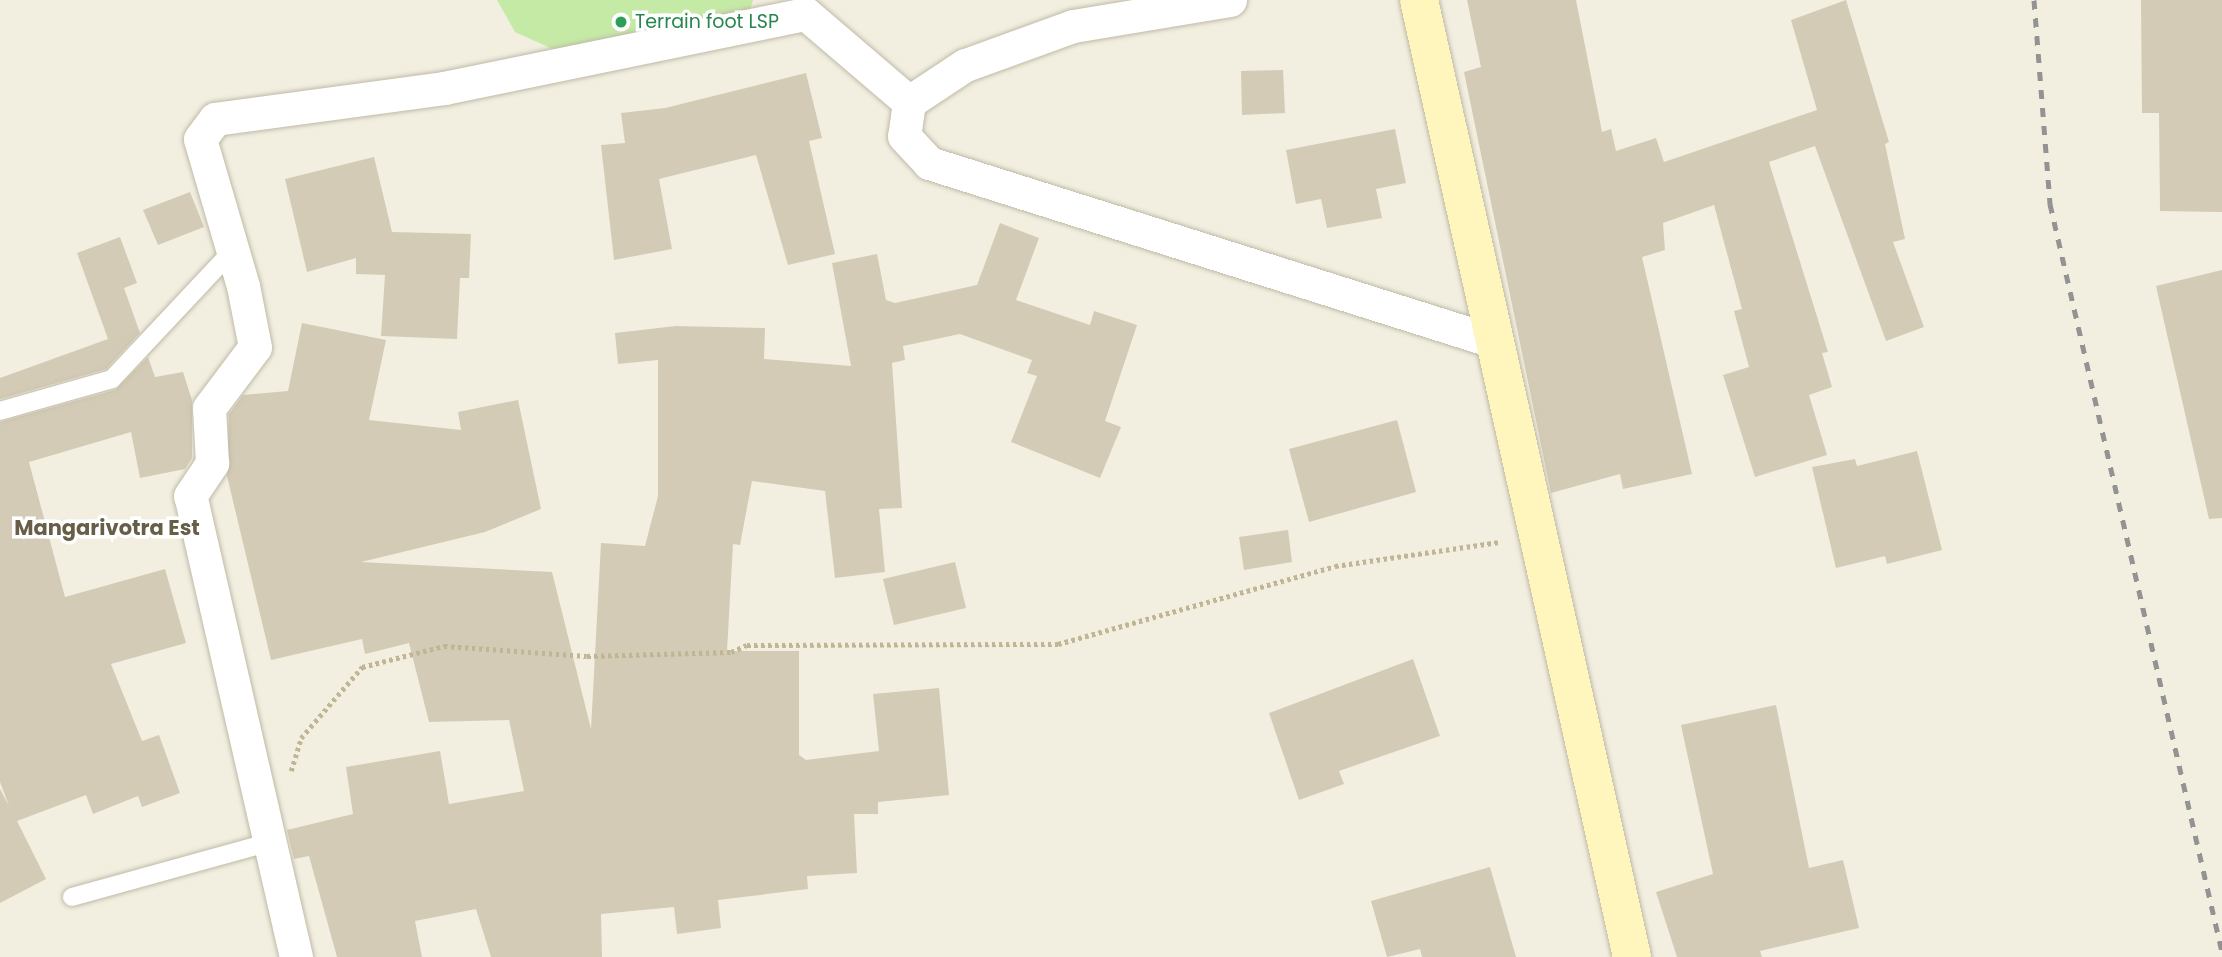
<!DOCTYPE html>
<html>
<head>
<meta charset="utf-8">
<style>
  body { margin:0 }
  #map { position:relative; width:2222px; height:957px; overflow:hidden; background:#f2efe1; font-family:Poppins,sans-serif }
  div>[style] { position:absolute }
  .green>* { inset:0; background:#c5eaa6 }
  .building>* { inset:0; background:#d3cbb6 }
  .path>* { height:4.5px; margin-top:-2.25px; transform-origin:0; background:repeating-linear-gradient(90deg,#c0b594 0 3.5px,transparent 0 7px) }
  .roads { filter:drop-shadow(0 0 2px #c0baa6) drop-shadow(0 0 2px #c0baa6) }
  .lane>* { height:18px; margin:-9px; padding:0 9px; transform-origin:9px; border-radius:9px; background:#fff }
  .street>* { height:33px; margin:-16.5px; padding:0 16.5px; transform-origin:16.5px; border-radius:16.5px; background:#fff }
  .secondary>* { height:38px; margin:-19px; padding:0 19px; transform-origin:19px; border-radius:19px; background:#fff6be }
  .rail>* { height:5px; margin-top:-2.5px; transform-origin:0; background:repeating-linear-gradient(90deg,#939393 0 9px,transparent 0 18px) }
  .dots>* { width:19px; height:19px; translate:-50% -50%; box-sizing:border-box; border:4px solid #fff; border-radius:50% }
  span { translate:-50% -50%; white-space:nowrap; text-align:center; line-height:1.15; -webkit-text-stroke:7px #fff; paint-order:stroke }
  .leisure-label { font-size:19px; color:#27864d }
  .left { translate:0 -50%; text-align:left }
  .neighbourhood-label { font-size:21px; color:#675e48; font-weight:700 }
</style>
</head>
<body>
<div id="map">
  <div class="green">
    <div style="clip-path:polygon(497px 0,753px 0,749px 13px,577px 60px,515px 32px)"></div>
  </div>
  <div class="building">
    <div style="clip-path:polygon(1467px 0,1576px 0,1602px 132px,1611px 129px,1616px 151px,1656px 138px,1664px 162px,1817px 110px,1791px 20px,1846px 0,1889px 142px,1885px 144px,1905px 239px,1893px 242px,1924px 327px,1886px 341px,1815px 146px,1769px 162px,1828px 352px,1822px 353px,1832px 387px,1809px 395px,1827px 455px,1755px 477px,1723px 375px,1749px 367px,1734px 311px,1742px 309px,1714px 205px,1663px 223px,1665px 250px,1642px 257px,1692px 474px,1623px 489px,1620px 474px,1551px 493px,1464px 72px,1481px 67px)"></div>
    <div style="clip-path:polygon(2141px 0,2222px 0,2222px 212px,2160px 211px,2159px 113px,2142px 113px)"></div>
    <div style="clip-path:polygon(1283px 70px,1285px 113px,1242px 115px,1241px 71px)"></div>
    <div style="clip-path:polygon(806px 73px,822px 138px,809px 141px,835px 254px,788px 265px,756px 155px,659px 179px,672px 249px,614px 260px,601px 145px,625px 143px,621px 113px,665px 108px)"></div>
    <div style="clip-path:polygon(1395px 129px,1406px 183px,1376px 189px,1382px 218px,1327px 228px,1321px 199px,1296px 204px,1286px 150px)"></div>
    <div style="clip-path:polygon(374px 157px,392px 232px,471px 234px,469px 278px,460px 278px,457px 339px,381px 336px,385px 275px,356px 274px,356px 258px,307px 272px,285px 179px)"></div>
    <div style="clip-path:polygon(190px 192px,204px 227px,158px 245px,143px 210px)"></div>
    <div style="clip-path:polygon(1000px 223px,1039px 238px,1016px 300px,1090px 325px,1094px 311px,1137px 325px,1105px 421px,1121px 427px,1100px 478px,1011px 442px,1037px 376px,1027px 373px,1032px 360px,960px 334px,903px 346px,905px 360px,892px 363px,902px 508px,879px 509px,885px 572px,835px 578px,825px 491px,752px 481px,740px 545px,733px 544px,727px 651px,799px 651px,799px 755px,806px 760px,879px 751px,873px 694px,939px 688px,949px 795px,878px 802px,878px 814px,854px 814px,857px 873px,807px 876px,808px 889px,718px 900px,721px 928px,677px 934px,674px 907px,601px 914px,602px 957px,491px 957px,476px 909px,415px 921px,422px 957px,337px 957px,309px 856px,294px 859px,287px 830px,353px 814px,346px 767px,440px 751px,449px 804px,524px 791px,509px 720px,429px 722px,409px 643px,365px 654px,362px 639px,271px 660px,227px 476px,229px 414px,243px 395px,288px 391px,302px 323px,386px 340px,369px 420px,461px 430px,458px 412px,518px 400px,541px 509px,485px 532px,361px 562px,552px 572px,591px 729px,601px 543px,645px 546px,658px 496px,658px 360px,618px 364px,615px 333px,676px 326px,765px 328px,764px 359px,851px 366px,832px 263px,877px 254px,886px 300px,895px 303px,977px 285px)"></div>
    <div style="clip-path:polygon(120px 237px,137px 283px,124px 288px,140px 333px,106px 369px,0 399px,0 378px,108px 339px,77px 253px)"></div>
    <div style="clip-path:polygon(2222px 270px,2222px 518px,2209px 519px,2156px 286px)"></div>
    <div style="clip-path:polygon(148px 357px,155px 377px,183px 372px,192px 400px,192px 458px,185px 469px,140px 478px,131px 432px,29px 462px,65px 597px,165px 569px,186px 643px,111px 664px,142px 741px,159px 735px,180px 793px,142px 807px,138px 796px,93px 814px,86px 795px,17px 821px,46px 879px,0 903px,0 789px,9px 806px,0 782px,0 422px,115px 390px)"></div>
    <div style="clip-path:polygon(1397px 420px,1416px 492px,1309px 522px,1289px 449px)"></div>
    <div style="clip-path:polygon(1917px 451px,1942px 550px,1887px 564px,1885px 556px,1836px 568px,1812px 467px,1855px 459px,1857px 466px)"></div>
    <div style="clip-path:polygon(1288px 530px,1292px 562px,1244px 570px,1239px 537px)"></div>
    <div style="clip-path:polygon(955px 562px,966px 608px,894px 625px,883px 579px)"></div>
    <div style="clip-path:polygon(1413px 659px,1440px 736px,1339px 771px,1344px 784px,1299px 800px,1269px 713px)"></div>
    <div style="clip-path:polygon(1776px 705px,1809px 868px,1843px 860px,1859px 928px,1760px 951px,1762px 957px,1677px 957px,1656px 892px,1713px 874px,1681px 725px)"></div>
    <div style="clip-path:polygon(1490px 867px,1516px 957px,1422px 957px,1420px 949px,1387px 957px,1371px 901px)"></div>
  </div>
  <div class="path">
    <div style="left:291px;top:771px;width:34px;rotate:-73deg"></div>
    <div style="left:301px;top:738px;width:94px;rotate:-49.3deg"></div>
    <div style="left:362px;top:667px;width:85px;rotate:-14.4deg"></div>
    <div style="left:444px;top:646px;width:143px;rotate:4deg"></div>
    <div style="left:587px;top:656px;width:144px;rotate:-1.6deg"></div>
    <div style="left:731px;top:652px;width:17px;rotate:-24deg"></div>
    <div style="left:747px;top:645px;width:311px;rotate:-0.2deg"></div>
    <div style="left:1058px;top:644px;width:288px;rotate:-15.7deg"></div>
    <div style="left:1335px;top:566px;width:166px;rotate:-8.3deg"></div>
  </div>
  <div class="roads">
    <div class="lane">
      <div style="left:0;top:411px;width:116px;rotate:-15.9deg"></div>
      <div style="left:112px;top:379px;width:177px;rotate:-46.8deg"></div>
      <div style="left:72px;top:897px;width:205px;rotate:-15.5deg"></div>
    </div>
    <div class="street">
      <div style="left:1230px;top:0;width:159px;rotate:170.6deg"></div>
      <div style="left:1073px;top:26px;width:115px;rotate:160.1deg"></div>
      <div style="left:965px;top:65px;width:67px;rotate:146.5deg"></div>
      <div style="left:909px;top:102px;width:34px;rotate:98deg"></div>
      <div style="left:904px;top:136px;width:37px;rotate:47deg"></div>
      <div style="left:929px;top:163px;width:591px;rotate:17.52deg"></div>
      <div style="left:296px;top:957px;width:473px;rotate:-102.9deg"></div>
      <div style="left:190px;top:496px;width:40px;rotate:-56deg"></div>
      <div style="left:212px;top:463px;width:55px;rotate:-93.1deg"></div>
      <div style="left:209px;top:408px;width:76px;rotate:-53deg"></div>
      <div style="left:255px;top:347px;width:62px;rotate:-101.1deg"></div>
      <div style="left:243px;top:286px;width:153px;rotate:-106.3deg"></div>
      <div style="left:200px;top:139px;width:25px;rotate:-53deg"></div>
      <div style="left:215px;top:119px;width:231px;rotate:-7.7deg"></div>
      <div style="left:444px;top:88px;width:369px;rotate:-11.6deg"></div>
      <div style="left:806px;top:14px;width:135px;rotate:40.5deg"></div>
    </div>
    <div class="secondary">
      <div style="left:1419px;top:0;width:980px;rotate:77.45deg"></div>
    </div>
  </div>
  <div class="rail">
    <div style="left:2034px;top:0;width:205px;rotate:85.5deg"></div>
    <div style="left:2050px;top:204px;width:768px;rotate:77.05deg"></div>
  </div>
  <div class="dots">
    <div style="left:621px;top:22px;background:#2e9e5b"></div>
  </div>
  <div class="leisure-label">
    <span class="left" style="left:635px;top:22px">Terrain foot LSP</span>
  </div>
  <div class="neighbourhood-label">
    <span style="left:107px;top:528px">Mangarivotra Est</span>
  </div>
</div>
</body>
</html>
